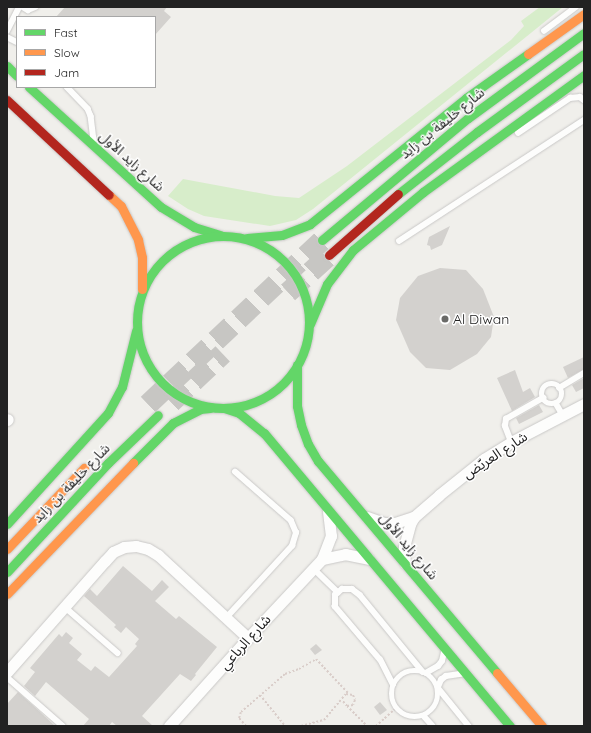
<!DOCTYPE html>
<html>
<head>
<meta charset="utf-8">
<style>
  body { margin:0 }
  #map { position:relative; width:591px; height:733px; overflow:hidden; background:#f0efeb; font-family:Quicksand,"Noto Sans Arabic",sans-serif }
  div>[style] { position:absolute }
  .grass>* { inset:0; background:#d7edca }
  .building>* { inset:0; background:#d3d1ce }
  .highway-tunnel>* { height:21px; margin-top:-10.5px; transform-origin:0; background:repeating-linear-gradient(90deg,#c7c6c3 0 21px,transparent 0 31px) }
  .path>* { height:2px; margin-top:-1px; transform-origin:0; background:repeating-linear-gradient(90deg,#d9cdc9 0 2px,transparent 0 4px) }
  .roads { filter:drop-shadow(0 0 1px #c9c8c7) drop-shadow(0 0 1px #c9c8c7) }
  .lane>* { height:5.5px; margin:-2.75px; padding:0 2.75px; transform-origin:2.75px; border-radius:2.75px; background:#fdfdfc }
  .lane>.ring { margin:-2.75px; padding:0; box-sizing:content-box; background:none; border:5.5px solid #fdfdfc; border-radius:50% }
  .street>* { height:11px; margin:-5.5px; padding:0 5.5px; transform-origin:5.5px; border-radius:5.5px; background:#fdfdfc }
  .fast>* { height:9px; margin:-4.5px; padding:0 4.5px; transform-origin:4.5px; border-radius:4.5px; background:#63d668 }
  .fast>.ring { margin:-4.5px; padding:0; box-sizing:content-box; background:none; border:9px solid #63d668; border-radius:50% }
  .slow>* { height:9px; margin:-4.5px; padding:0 4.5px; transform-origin:4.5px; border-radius:4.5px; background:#ff974d }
  .jam>* { height:9px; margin:-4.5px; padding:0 4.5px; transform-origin:4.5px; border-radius:4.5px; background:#b3261e }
  .dots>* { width:11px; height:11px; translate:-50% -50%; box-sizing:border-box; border:2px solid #fff; border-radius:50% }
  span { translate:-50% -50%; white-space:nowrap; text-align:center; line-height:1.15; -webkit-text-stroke:3px #fff; paint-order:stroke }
  .street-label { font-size:14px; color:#222 }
  .poi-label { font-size:14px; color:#222 }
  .left { translate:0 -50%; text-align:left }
  .frame { position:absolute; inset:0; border:8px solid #222; pointer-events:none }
  .legend { position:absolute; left:16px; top:16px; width:140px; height:72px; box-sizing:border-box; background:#fff; border:1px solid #a7a7a7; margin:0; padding:5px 7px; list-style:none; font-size:12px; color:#222 }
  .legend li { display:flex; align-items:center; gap:8px; height:20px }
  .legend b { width:20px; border:1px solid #a7a7a7 }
</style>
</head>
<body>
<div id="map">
  <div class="grass">
    <div style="clip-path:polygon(540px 7px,563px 7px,313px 209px,296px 220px,270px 226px,204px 216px,188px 209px,168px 196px,183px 179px,275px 196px,299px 198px,347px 166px,511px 40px,524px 26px,521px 21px)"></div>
  </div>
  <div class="building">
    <div style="clip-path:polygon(65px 7px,167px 7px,164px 11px,171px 17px,155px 35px,155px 17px,56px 17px)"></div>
    <div style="clip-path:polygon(450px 226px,442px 245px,431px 250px,430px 246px,427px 245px,429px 237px)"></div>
    <div style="clip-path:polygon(440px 268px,466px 270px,483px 289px,494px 317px,491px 337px,477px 354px,450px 370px,426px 368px,410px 352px,396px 320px,400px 298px,418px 276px)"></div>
    <div style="clip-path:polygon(584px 357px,584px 369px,568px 378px,563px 367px)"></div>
    <div style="clip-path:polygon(515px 370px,523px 392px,530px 388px,535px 397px,512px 411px,497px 378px)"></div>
    <div style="clip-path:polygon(584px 378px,584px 388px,576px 392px,572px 385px)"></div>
    <div style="clip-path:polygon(539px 405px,543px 412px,519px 424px,516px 418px)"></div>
    <div style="clip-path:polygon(123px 566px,152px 591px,162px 580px,169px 587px,155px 601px,176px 619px,179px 616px,217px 647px,195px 674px,196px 675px,191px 681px,180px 674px,142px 716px,153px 726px,117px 726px,112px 722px,109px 726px,83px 726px,89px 719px,46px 682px,35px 696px,24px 686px,35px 672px,30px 668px,59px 634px,62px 637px,66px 632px,73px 638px,69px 643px,82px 654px,77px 660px,91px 671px,95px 666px,109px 677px,137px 646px,135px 644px,139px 639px,126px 627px,121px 633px,114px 627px,116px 625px,84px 596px,90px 589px,97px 596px)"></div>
    <div style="clip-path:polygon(316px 644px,322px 650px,315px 655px,310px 649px)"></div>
    <div style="clip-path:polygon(18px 692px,38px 710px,55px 726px,7px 726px,7px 704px)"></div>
    <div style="clip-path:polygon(380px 702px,387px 710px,380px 715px,374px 707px)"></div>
  </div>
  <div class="highway-tunnel">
    <div style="left:288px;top:292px;width:55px;rotate:-42.1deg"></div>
    <div style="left:171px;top:402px;width:71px;rotate:-43.3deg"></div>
    <div style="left:148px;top:404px;width:239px;rotate:-43.3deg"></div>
  </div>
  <div class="path">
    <div style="left:260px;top:695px;width:40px;rotate:51deg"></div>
    <div style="left:347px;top:706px;width:28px;rotate:45deg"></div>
    <div style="left:246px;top:726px;width:11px;rotate:-131deg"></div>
    <div style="left:239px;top:718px;width:6px;rotate:-72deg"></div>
    <div style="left:241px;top:712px;width:58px;rotate:-40.8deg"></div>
    <div style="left:285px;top:674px;width:15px;rotate:-20deg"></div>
    <div style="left:299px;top:669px;width:20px;rotate:-30deg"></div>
    <div style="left:316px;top:659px;width:47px;rotate:46.7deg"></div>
    <div style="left:301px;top:726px;width:24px;rotate:-15deg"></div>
    <div style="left:324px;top:720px;width:34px;rotate:-50deg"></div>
    <div style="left:346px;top:694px;width:7px;rotate:8deg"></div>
    <div style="left:353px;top:695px;width:5px;rotate:68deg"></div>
    <div style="left:355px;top:700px;width:5px;rotate:112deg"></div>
    <div style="left:353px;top:705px;width:6px;rotate:171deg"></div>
    <div style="left:347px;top:706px;width:8px;rotate:-130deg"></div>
    <div style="left:376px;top:726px;width:27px;rotate:-42deg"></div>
  </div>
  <div class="roads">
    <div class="lane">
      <div style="left:23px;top:7px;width:6px;rotate:31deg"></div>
      <div style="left:28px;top:10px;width:8px;rotate:-23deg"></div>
      <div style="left:7px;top:31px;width:27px;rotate:-63deg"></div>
      <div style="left:544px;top:31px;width:40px;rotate:-37deg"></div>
      <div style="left:7px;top:37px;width:11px;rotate:27deg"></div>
      <div style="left:67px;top:87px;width:30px;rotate:46deg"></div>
      <div style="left:88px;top:109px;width:8px;rotate:67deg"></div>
      <div style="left:91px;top:116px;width:25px;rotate:83deg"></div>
      <div style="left:518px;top:133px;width:63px;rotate:-33.9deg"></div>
      <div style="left:570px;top:98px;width:10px;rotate:-6deg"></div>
      <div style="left:580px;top:97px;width:5px;rotate:37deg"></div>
      <div style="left:399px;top:241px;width:221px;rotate:-33.2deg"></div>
      <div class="ring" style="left:542px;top:384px;width:14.5px;height:14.5px"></div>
      <div style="left:559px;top:388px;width:29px;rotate:-31deg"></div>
      <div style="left:556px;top:403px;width:14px;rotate:60deg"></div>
      <div style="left:511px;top:442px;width:17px;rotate:-111deg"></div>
      <div style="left:505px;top:426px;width:7px;rotate:-82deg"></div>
      <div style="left:506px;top:419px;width:43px;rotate:-29.6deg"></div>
      <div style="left:313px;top:568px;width:35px;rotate:44deg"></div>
      <div style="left:65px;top:607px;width:70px;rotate:41deg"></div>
      <div style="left:226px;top:618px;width:98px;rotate:-47.5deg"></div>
      <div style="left:292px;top:546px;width:14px;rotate:-73deg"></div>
      <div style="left:296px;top:533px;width:13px;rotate:-113deg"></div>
      <div style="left:291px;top:521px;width:74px;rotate:-138.8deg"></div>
      <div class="ring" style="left:392px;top:671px;width:40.5px;height:40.5px"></div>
      <div style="left:426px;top:673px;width:14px;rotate:-30deg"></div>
      <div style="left:438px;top:666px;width:6px;rotate:-51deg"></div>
      <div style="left:442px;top:661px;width:9px;rotate:-77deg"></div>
      <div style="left:7px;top:677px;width:74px;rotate:41.2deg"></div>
      <div style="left:393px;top:685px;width:28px;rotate:-117deg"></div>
      <div style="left:380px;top:660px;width:70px;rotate:-130.3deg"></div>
      <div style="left:335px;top:607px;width:12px;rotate:-90deg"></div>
      <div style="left:335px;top:595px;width:9px;rotate:-41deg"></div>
      <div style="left:342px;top:589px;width:10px"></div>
      <div style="left:352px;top:589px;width:10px;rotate:37deg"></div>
      <div style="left:360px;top:595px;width:99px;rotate:50.7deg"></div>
      <div style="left:438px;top:687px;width:8px;rotate:-67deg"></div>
      <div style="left:441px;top:680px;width:6px;rotate:-39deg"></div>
      <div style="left:446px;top:676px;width:15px;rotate:-8deg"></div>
      <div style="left:439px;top:689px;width:48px;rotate:51deg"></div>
      <div style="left:424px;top:716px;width:13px;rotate:48deg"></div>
    </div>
    <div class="street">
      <div style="left:7px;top:420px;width:1px;rotate:-45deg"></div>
      <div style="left:367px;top:517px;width:18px;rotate:19deg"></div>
      <div style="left:384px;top:523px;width:11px"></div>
      <div style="left:395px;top:523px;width:20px;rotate:-18deg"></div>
      <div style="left:322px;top:559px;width:24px;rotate:-12deg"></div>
      <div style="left:345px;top:554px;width:24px;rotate:12deg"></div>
      <div style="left:405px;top:563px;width:16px;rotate:-94deg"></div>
      <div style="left:404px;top:547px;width:24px;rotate:-75deg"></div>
      <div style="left:410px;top:524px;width:8px;rotate:-60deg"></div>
      <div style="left:414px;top:517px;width:33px;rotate:-41deg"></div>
      <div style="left:439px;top:495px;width:58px;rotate:-38.7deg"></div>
      <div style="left:484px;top:459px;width:32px;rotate:-32deg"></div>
      <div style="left:511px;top:442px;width:82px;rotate:-27.5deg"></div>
      <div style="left:7px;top:672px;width:148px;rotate:-48.6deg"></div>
      <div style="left:105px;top:561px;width:12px;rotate:-48deg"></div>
      <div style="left:113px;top:552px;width:12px;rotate:-24deg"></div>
      <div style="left:124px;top:547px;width:12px;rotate:-5deg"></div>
      <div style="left:136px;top:546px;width:12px;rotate:14deg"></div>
      <div style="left:148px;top:549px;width:12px;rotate:31deg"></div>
      <div style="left:158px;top:555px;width:122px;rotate:42.7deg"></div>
      <div style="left:169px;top:726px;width:118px;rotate:-48.1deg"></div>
      <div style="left:248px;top:638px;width:108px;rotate:-46.9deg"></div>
      <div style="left:322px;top:559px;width:25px;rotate:-69deg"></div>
      <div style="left:331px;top:536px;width:24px;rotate:-97deg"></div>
    </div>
    <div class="fast">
      <div style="left:7px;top:66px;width:14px;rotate:45deg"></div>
      <div style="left:29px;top:87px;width:178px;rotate:42.3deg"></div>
      <div style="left:161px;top:207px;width:39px;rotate:31deg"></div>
      <div style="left:194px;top:227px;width:28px;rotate:17deg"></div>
      <div style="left:398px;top:194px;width:100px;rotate:-38.1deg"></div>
      <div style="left:477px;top:132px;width:132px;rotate:-36.1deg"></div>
      <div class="ring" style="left:137px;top:236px;width:163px;height:163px"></div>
      <div style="left:247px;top:238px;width:35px;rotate:-5deg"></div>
      <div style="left:282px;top:235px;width:30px;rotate:-21deg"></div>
      <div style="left:310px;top:224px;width:201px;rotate:-38.9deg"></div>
      <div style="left:466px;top:98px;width:76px;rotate:-35.4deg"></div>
      <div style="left:322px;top:240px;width:190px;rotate:-39.9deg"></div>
      <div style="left:468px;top:118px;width:144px;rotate:-36.2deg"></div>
      <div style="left:310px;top:324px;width:43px;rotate:-67deg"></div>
      <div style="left:327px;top:284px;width:43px;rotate:-52.6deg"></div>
      <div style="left:353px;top:250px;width:91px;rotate:-39.6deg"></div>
      <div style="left:423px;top:192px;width:199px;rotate:-36deg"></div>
      <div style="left:297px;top:365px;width:41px;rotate:90deg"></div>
      <div style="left:297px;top:406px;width:19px;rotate:78deg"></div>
      <div style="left:301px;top:425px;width:20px;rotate:70deg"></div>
      <div style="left:308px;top:444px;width:20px;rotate:60deg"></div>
      <div style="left:318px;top:461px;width:277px;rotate:49.8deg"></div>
      <div style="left:224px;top:408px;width:16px;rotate:18deg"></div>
      <div style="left:239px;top:413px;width:32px;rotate:39deg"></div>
      <div style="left:264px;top:433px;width:383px;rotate:50deg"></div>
      <div style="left:133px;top:463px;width:57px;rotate:-45deg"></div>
      <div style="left:173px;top:423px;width:30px;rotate:-27deg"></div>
      <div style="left:200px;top:409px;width:10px;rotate:-6deg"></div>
      <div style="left:7px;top:524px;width:150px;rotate:-47.7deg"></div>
      <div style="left:108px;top:413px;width:30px;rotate:-62deg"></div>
      <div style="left:122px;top:387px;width:58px;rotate:-76deg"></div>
      <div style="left:7px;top:572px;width:149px;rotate:-47.2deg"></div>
      <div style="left:108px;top:463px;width:69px;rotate:-43.8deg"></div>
    </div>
    <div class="slow">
      <div style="left:528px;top:54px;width:69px;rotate:-35.5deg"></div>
      <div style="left:109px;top:195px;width:16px;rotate:43deg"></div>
      <div style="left:121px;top:206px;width:38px;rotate:63deg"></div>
      <div style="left:138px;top:240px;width:18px;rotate:77deg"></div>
      <div style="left:142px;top:258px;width:31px;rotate:90deg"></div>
      <div style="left:7px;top:549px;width:112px;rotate:-46.5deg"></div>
      <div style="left:7px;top:594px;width:182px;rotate:-46.1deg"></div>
      <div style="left:497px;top:673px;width:70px;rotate:49.7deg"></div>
    </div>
    <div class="jam">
      <div style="left:7px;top:100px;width:139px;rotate:43deg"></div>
      <div style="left:329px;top:255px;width:92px;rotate:-41.5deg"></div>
    </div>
  </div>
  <div class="dots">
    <div style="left:445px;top:319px;background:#6a6a68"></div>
  </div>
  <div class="street-label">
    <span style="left:442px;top:123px;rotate:-39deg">شارع خليفة بن زايد</span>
    <span style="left:132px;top:161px;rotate:42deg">شارع زايد الأول</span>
    <span style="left:495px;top:455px;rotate:-33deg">شارع العريّض</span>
    <span style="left:71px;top:483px;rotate:-46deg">شارع خليفة بن زايد</span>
    <span style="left:409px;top:546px;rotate:50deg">شارع زايد الأول</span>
    <span style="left:245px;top:642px;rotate:-48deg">شارع الرباعي</span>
  </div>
  <div class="poi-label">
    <span class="left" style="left:453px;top:319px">Al Diwan</span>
  </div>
  <div class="frame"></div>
  <ul class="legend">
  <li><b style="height:5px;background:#63d668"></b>Fast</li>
  <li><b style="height:5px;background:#ff974d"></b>Slow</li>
  <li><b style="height:5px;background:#b3261e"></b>Jam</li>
  </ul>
</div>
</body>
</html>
